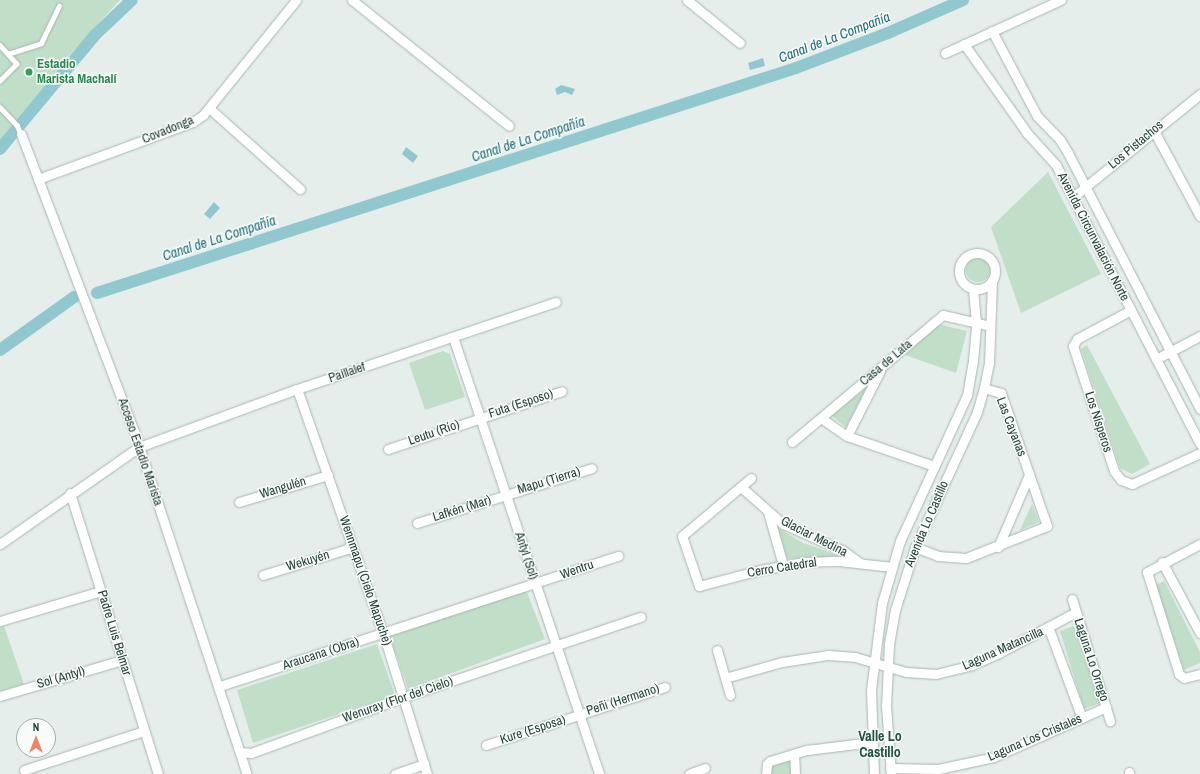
<!DOCTYPE html>
<html>
<head>
<meta charset="utf-8">
<style>
  body { margin:0 }
  #map { position:relative; width:1200px; height:774px; overflow:hidden; background:#e6eeeb; font-family:"Archivo Narrow",sans-serif }
  div>[style] { position:absolute }
  .green>* { inset:0; background:#c0dec8 }
  .round { border-radius:50% }
  .water>* { inset:0; background:#91c8d0 }
  .stream>* { height:3.5px; margin:-1.75px; padding:0 1.75px; transform-origin:1.75px; border-radius:1.75px; background:#91c8d0 }
  .canal>* { height:12px; margin:-6px; padding:0 6px; transform-origin:6px; border-radius:6px; background:#91c8d0 }
  .roads { filter:drop-shadow(0 0 1px #a8b6b2) drop-shadow(0 0 1px #a8b6b2) }
  .lane>* { height:4.5px; margin:-2.25px; padding:0 2.25px; transform-origin:2.25px; border-radius:2.25px; background:#fff }
  .street>* { height:9px; margin:-4.5px; padding:0 4.5px; transform-origin:4.5px; border-radius:4.5px; background:#fff }
  .street>.ring { margin:-4.5px; padding:0; box-sizing:content-box; background:none; border:9px solid #fff; border-radius:50% }
  .dots>* { width:11px; height:11px; translate:-50% -50%; box-sizing:border-box; border:2px solid #f7fbf9; border-radius:50% }
  span { translate:-50% -50%; white-space:nowrap; text-align:center; line-height:1.15; -webkit-text-stroke:3px #f7fbf9; paint-order:stroke }
  .leisure-label { font-size:13px; color:#27864d; font-weight:700 }
  .left { translate:0 -50%; text-align:left }
  .street-label { font-size:13px; color:#254038 }
  .water-label { font-size:14px; color:#216d7a; font-style:italic }
  .neighbourhood-label { font-size:14px; color:#225245; font-weight:700 }
  .north { position:absolute; left:16px; top:718px; width:40px; height:40px; box-sizing:border-box; background:#f7fbf9; border:1px solid #a3b0ac; border-radius:50%; rotate:0deg; font-size:11px; font-weight:700; line-height:16px; text-align:center; color:#254038 }
  .north::after { content:''; display:block; margin:auto; width:14px; height:18px; background:#ec8466; clip-path:polygon(50% 0,100% 100%,50% 72%,0 100%) }
</style>
</head>
<body>
<div id="map">
  <div class="green">
    <div style="clip-path:polygon(0 0,120px 0,69px 56px,37px 105px,0 141px)"></div>
    <div style="clip-path:polygon(1048px 172px,1101px 274px,1021px 313px,991px 227px)"></div>
    <div class="round" style="left:966px;top:258px;width:24px;height:24px"></div>
    <div style="clip-path:polygon(938px 324px,967px 331px,956px 373px,905px 355px)"></div>
    <div style="clip-path:polygon(1087px 345px,1150px 464px,1132px 474px,1120px 468px,1081px 349px)"></div>
    <div style="clip-path:polygon(443px 351px,450px 354px,465px 397px,425px 410px,409px 363px)"></div>
    <div style="clip-path:polygon(867px 387px,846px 427px,832px 416px)"></div>
    <div style="clip-path:polygon(1032px 504px,1039px 522px,1020px 530px)"></div>
    <div style="clip-path:polygon(778px 528px,803px 543px,841px 556px,787px 559px)"></div>
    <div style="clip-path:polygon(1164px 581px,1200px 652px,1200px 663px,1184px 670px,1156px 585px)"></div>
    <div style="clip-path:polygon(526px 590px,545px 639px,408px 689px,390px 636px)"></div>
    <div style="clip-path:polygon(4px 626px,24px 684px,0 691px,0 627px)"></div>
    <div style="clip-path:polygon(1074px 626px,1100px 703px,1084px 709px,1060px 631px)"></div>
    <div style="clip-path:polygon(377px 644px,395px 695px,253px 743px,237px 690px)"></div>
    <div style="clip-path:polygon(792px 758px,793px 774px,770px 774px,773px 764px)"></div>
  </div>
  <div class="water">
    <div style="clip-path:polygon(763px 58px,765px 66px,750px 70px,748px 63px)"></div>
    <div style="clip-path:polygon(561px 85px,575px 89px,572px 95px,565px 92px,557px 95px,555px 89px)"></div>
    <div style="clip-path:polygon(406px 147px,418px 156px,413px 163px,402px 154px)"></div>
    <div style="clip-path:polygon(214px 202px,220px 208px,210px 219px,204px 214px)"></div>
  </div>
  <div class="stream">
    <div style="left:125px;top:0;width:5px;rotate:37deg"></div>
  </div>
  <div class="canal">
    <div style="left:0;top:149px;width:147px;rotate:-50.2deg"></div>
    <div style="left:94px;top:36px;width:52px;rotate:-43.5deg"></div>
    <div style="left:97px;top:293px;width:734px;rotate:-17.84deg"></div>
    <div style="left:796px;top:68px;width:98px;rotate:-20.8deg"></div>
    <div style="left:888px;top:33px;width:82px;rotate:-23.7deg"></div>
    <div style="left:0;top:350px;width:91px;rotate:-35.6deg"></div>
  </div>
  <div class="roads">
    <div class="lane">
      <div style="left:0;top:45px;width:25px;rotate:48deg"></div>
      <div style="left:17px;top:64px;width:24px;rotate:135deg"></div>
      <div style="left:8px;top:54px;width:35px;rotate:-18deg"></div>
      <div style="left:41px;top:43px;width:41px;rotate:-64.1deg"></div>
      <div style="left:0;top:107px;width:25px;rotate:47deg"></div>
      <div style="left:17px;top:125px;width:10px;rotate:66deg"></div>
    </div>
    <div class="street">
      <div style="left:352px;top:0;width:201px;rotate:38.7deg"></div>
      <div style="left:687px;top:0;width:68px;rotate:39.1deg"></div>
      <div style="left:992px;top:31px;width:96px;rotate:62.1deg"></div>
      <div style="left:1037px;top:116px;width:33px;rotate:46deg"></div>
      <div style="left:1060px;top:140px;width:15px;rotate:58deg"></div>
      <div style="left:1068px;top:153px;width:288px;rotate:62.7deg"></div>
      <div style="left:964px;top:44px;width:109px;rotate:54.7deg"></div>
      <div style="left:1027px;top:133px;width:43px;rotate:47.8deg"></div>
      <div style="left:1056px;top:165px;width:314px;rotate:62.7deg"></div>
      <div style="left:945px;top:53px;width:128px;rotate:-24.6deg"></div>
      <div style="left:209px;top:108px;width:122px;rotate:41.7deg"></div>
      <div style="left:1154px;top:131px;width:97px;rotate:61.6deg"></div>
      <div style="left:21px;top:134px;width:318px;rotate:69.2deg"></div>
      <div style="left:134px;top:431px;width:361px;rotate:71.8deg"></div>
      <div style="left:38px;top:179px;width:165px;rotate:-20.2deg"></div>
      <div style="left:193px;top:122px;width:12px;rotate:-35deg"></div>
      <div style="left:203px;top:115px;width:148px;rotate:-51deg"></div>
      <div style="left:1073px;top:197px;width:164px;rotate:-39deg"></div>
      <div class="ring" style="left:959px;top:253px;width:27px;height:27px"></div>
      <div style="left:1131px;top:310px;width:61px;rotate:151.8deg"></div>
      <div style="left:1077px;top:339px;width:8px;rotate:120deg"></div>
      <div style="left:1073px;top:346px;width:132px;rotate:71.8deg"></div>
      <div style="left:1114px;top:471px;width:11px;rotate:52deg"></div>
      <div style="left:1121px;top:480px;width:12px;rotate:20deg"></div>
      <div style="left:1132px;top:484px;width:75px;rotate:-24.5deg"></div>
      <div style="left:453px;top:337px;width:461px;rotate:71.5deg"></div>
      <div style="left:1156px;top:359px;width:50px;rotate:-27.6deg"></div>
      <div style="left:297px;top:389px;width:259px;rotate:70.6deg"></div>
      <div style="left:383px;top:633px;width:148px;rotate:72.7deg"></div>
      <div style="left:821px;top:418px;width:32px;rotate:35deg"></div>
      <div style="left:847px;top:436px;width:92px;rotate:19deg"></div>
      <div style="left:847px;top:436px;width:73px;rotate:-63.1deg"></div>
      <div style="left:792px;top:442px;width:197px;rotate:-40.1deg"></div>
      <div style="left:943px;top:315px;width:48px;rotate:13.2deg"></div>
      <div style="left:388px;top:449px;width:183px;rotate:-18.4deg"></div>
      <div style="left:751px;top:478px;width:90px;rotate:140deg"></div>
      <div style="left:682px;top:536px;width:53px;rotate:71.2deg"></div>
      <div style="left:699px;top:586px;width:63px;rotate:-14.7deg"></div>
      <div style="left:760px;top:570px;width:44px;rotate:-10.5deg"></div>
      <div style="left:803px;top:562px;width:36px;rotate:-2deg"></div>
      <div style="left:839px;top:561px;width:53px;rotate:6.5deg"></div>
      <div style="left:741px;top:487px;width:56px;rotate:41.4deg"></div>
      <div style="left:783px;top:524px;width:64px;rotate:23.8deg"></div>
      <div style="left:842px;top:550px;width:22px;rotate:36deg"></div>
      <div style="left:70px;top:493px;width:294px;rotate:72.6deg"></div>
      <div style="left:239px;top:502px;width:93px;rotate:-16.9deg"></div>
      <div style="left:768px;top:512px;width:55px;rotate:74.2deg"></div>
      <div style="left:417px;top:523px;width:183px;rotate:-17.4deg"></div>
      <div style="left:0;top:544px;width:169px;rotate:-34.9deg"></div>
      <div style="left:139px;top:447px;width:168px;rotate:-20.2deg"></div>
      <div style="left:297px;top:389px;width:273px;rotate:-18.6deg"></div>
      <div style="left:1200px;top:544px;width:60px;rotate:152.2deg"></div>
      <div style="left:1147px;top:572px;width:107px;rotate:72.6deg"></div>
      <div style="left:1179px;top:674px;width:6px;rotate:39deg"></div>
      <div style="left:1184px;top:678px;width:16px;rotate:-14deg"></div>
      <div style="left:915px;top:547px;width:25px;rotate:21deg"></div>
      <div style="left:938px;top:556px;width:28px;rotate:4deg"></div>
      <div style="left:966px;top:558px;width:87px;rotate:-21.6deg"></div>
      <div style="left:1047px;top:526px;width:141px;rotate:-109.1deg"></div>
      <div style="left:1001px;top:393px;width:18px;rotate:-164deg"></div>
      <div style="left:998px;top:547px;width:78px;rotate:-66.7deg"></div>
      <div style="left:1162px;top:562px;width:81px;rotate:61.8deg"></div>
      <div style="left:263px;top:575px;width:88px;rotate:-17.2deg"></div>
      <div style="left:347px;top:549px;width:6px;rotate:-51deg"></div>
      <div style="left:1072px;top:599px;width:128px;rotate:72.7deg"></div>
      <div style="left:0;top:621px;width:105px;rotate:-16.5deg"></div>
      <div style="left:1049px;top:629px;width:95px;rotate:69.7deg"></div>
      <div style="left:717px;top:650px;width:47px;rotate:73.9deg"></div>
      <div style="left:725px;top:678px;width:59px;rotate:-15.7deg"></div>
      <div style="left:782px;top:662px;width:47px;rotate:-8.7deg"></div>
      <div style="left:828px;top:655px;width:27px;rotate:4deg"></div>
      <div style="left:855px;top:657px;width:53px;rotate:16.4deg"></div>
      <div style="left:906px;top:672px;width:30px;rotate:4deg"></div>
      <div style="left:936px;top:674px;width:37px;rotate:-14deg"></div>
      <div style="left:972px;top:665px;width:30px;rotate:-24deg"></div>
      <div style="left:999px;top:653px;width:87px;rotate:-28deg"></div>
      <div style="left:220px;top:686px;width:419px;rotate:-18.1deg"></div>
      <div style="left:0;top:696px;width:127px;rotate:-16.4deg"></div>
      <div style="left:486px;top:745px;width:188px;rotate:-18deg"></div>
      <div style="left:240px;top:752px;width:11px;rotate:5deg"></div>
      <div style="left:251px;top:753px;width:163px;rotate:-20.1deg"></div>
      <div style="left:404px;top:697px;width:250px;rotate:-18.7deg"></div>
      <div style="left:794px;top:754px;width:20px;rotate:87deg"></div>
      <div style="left:890px;top:768px;width:48px;rotate:1.2deg"></div>
      <div style="left:938px;top:769px;width:57px;rotate:-12.1deg"></div>
      <div style="left:994px;top:757px;width:123px;rotate:-24.1deg"></div>
      <div style="left:24px;top:770px;width:126px;rotate:-18deg"></div>
      <div style="left:1129px;top:772px;width:2px;rotate:90deg"></div>
      <div style="left:395px;top:774px;width:31px;rotate:-19deg"></div>
      <div style="left:689px;top:774px;width:17px;rotate:-21deg"></div>
      <div style="left:766px;top:774px;width:10px;rotate:-84deg"></div>
      <div style="left:767px;top:764px;width:4px;rotate:-45deg"></div>
      <div style="left:770px;top:761px;width:39px;rotate:-17deg"></div>
      <div style="left:807px;top:750px;width:65px;rotate:-7deg"></div>
      <div style="left:874px;top:774px;width:84px;rotate:-92deg"></div>
      <div style="left:871px;top:690px;width:88px;rotate:-82.8deg"></div>
      <div style="left:882px;top:603px;width:65px;rotate:-73.8deg"></div>
      <div style="left:900px;top:541px;width:161px;rotate:-65.3deg"></div>
      <div style="left:967px;top:395px;width:35px;rotate:-80deg"></div>
      <div style="left:973px;top:361px;width:38px;rotate:-85deg"></div>
      <div style="left:976px;top:323px;width:34px;rotate:-95deg"></div>
      <div style="left:891px;top:774px;width:68px;rotate:-94.2deg"></div>
      <div style="left:886px;top:706px;width:62px;rotate:-87.2deg"></div>
      <div style="left:889px;top:644px;width:35px;rotate:-80deg"></div>
      <div style="left:895px;top:610px;width:66px;rotate:-72.4deg"></div>
      <div style="left:915px;top:547px;width:149px;rotate:-65.3deg"></div>
      <div style="left:977px;top:412px;width:25px;rotate:-74deg"></div>
      <div style="left:984px;top:388px;width:25px;rotate:-79deg"></div>
      <div style="left:989px;top:363px;width:83px;rotate:-87.9deg"></div>
    </div>
  </div>
  <div class="dots">
    <div style="left:29px;top:72px;background:#2e9e5b"></div>
  </div>
  <div class="leisure-label">
    <span class="left" style="left:37px;top:72px">Estadio<br>Marista Machalí</span>
  </div>
  <div class="street-label">
    <span style="left:168px;top:130px;rotate:-22deg">Covadonga</span>
    <span style="left:1136px;top:145px;rotate:-40deg">Los Pistachos</span>
    <span style="left:1093px;top:237px;rotate:63deg">Avenida Circunvalación Norte</span>
    <span style="left:886px;top:363px;rotate:-40deg">Casa de Lata</span>
    <span style="left:347px;top:373px;rotate:-19deg">Paillalef</span>
    <span style="left:521px;top:404px;rotate:-18deg">Futa (Esposo)</span>
    <span style="left:1098px;top:422px;rotate:72deg">Los Nísperos</span>
    <span style="left:1011px;top:427px;rotate:69deg">Las Cayanas</span>
    <span style="left:434px;top:433px;rotate:-19deg">Leutu (Río)</span>
    <span style="left:140px;top:452px;rotate:71deg">Acceso Estadio Marista</span>
    <span style="left:549px;top:481px;rotate:-17deg">Mapu (Tierra)</span>
    <span style="left:283px;top:488px;rotate:-17deg">Wangulén</span>
    <span style="left:462px;top:509px;rotate:-17deg">Lafkén (Mar)</span>
    <span style="left:927px;top:524px;rotate:-67deg">Avenida Lo Castillo</span>
    <span style="left:814px;top:537px;rotate:27deg">Glaciar Medina</span>
    <span style="left:526px;top:556px;rotate:72deg">Antyl (Sol)</span>
    <span style="left:308px;top:561px;rotate:-17deg">Wekuyén</span>
    <span style="left:782px;top:568px;rotate:-9deg">Cerro Catedral</span>
    <span style="left:577px;top:570px;rotate:-19deg">Wentru</span>
    <span style="left:365px;top:581px;rotate:71deg">Wennmapu (Cielo Mapuche)</span>
    <span style="left:114px;top:633px;rotate:73deg">Padre Luis Belmar</span>
    <span style="left:1003px;top:649px;rotate:-24deg">Laguna Matancilla</span>
    <span style="left:321px;top:654px;rotate:-18deg">Araucana (Obra)</span>
    <span style="left:1091px;top:660px;rotate:72deg">Laguna Lo Orrego</span>
    <span style="left:61px;top:678px;rotate:-16deg">Sol (Antyl)</span>
    <span style="left:398px;top:700px;rotate:-19deg">Wenuray (Flor del Cielo)</span>
    <span style="left:623px;top:700px;rotate:-18deg">Peñi (Hermano)</span>
    <span style="left:533px;top:730px;rotate:-18deg">Kure (Esposa)</span>
    <span style="left:1035px;top:738px;rotate:-23deg">Laguna Los Cristales</span>
  </div>
  <div class="water-label">
    <span style="left:834px;top:37px;rotate:-21deg">Canal de La Compañía</span>
    <span style="left:528px;top:139px;rotate:-18deg">Canal de La Compañía</span>
    <span style="left:219px;top:238px;rotate:-18deg">Canal de La Compañía</span>
  </div>
  <div class="neighbourhood-label">
    <span style="left:880px;top:744px">Valle Lo<br>Castillo</span>
  </div>
  <div class="north">N</div>
</div>
</body>
</html>
